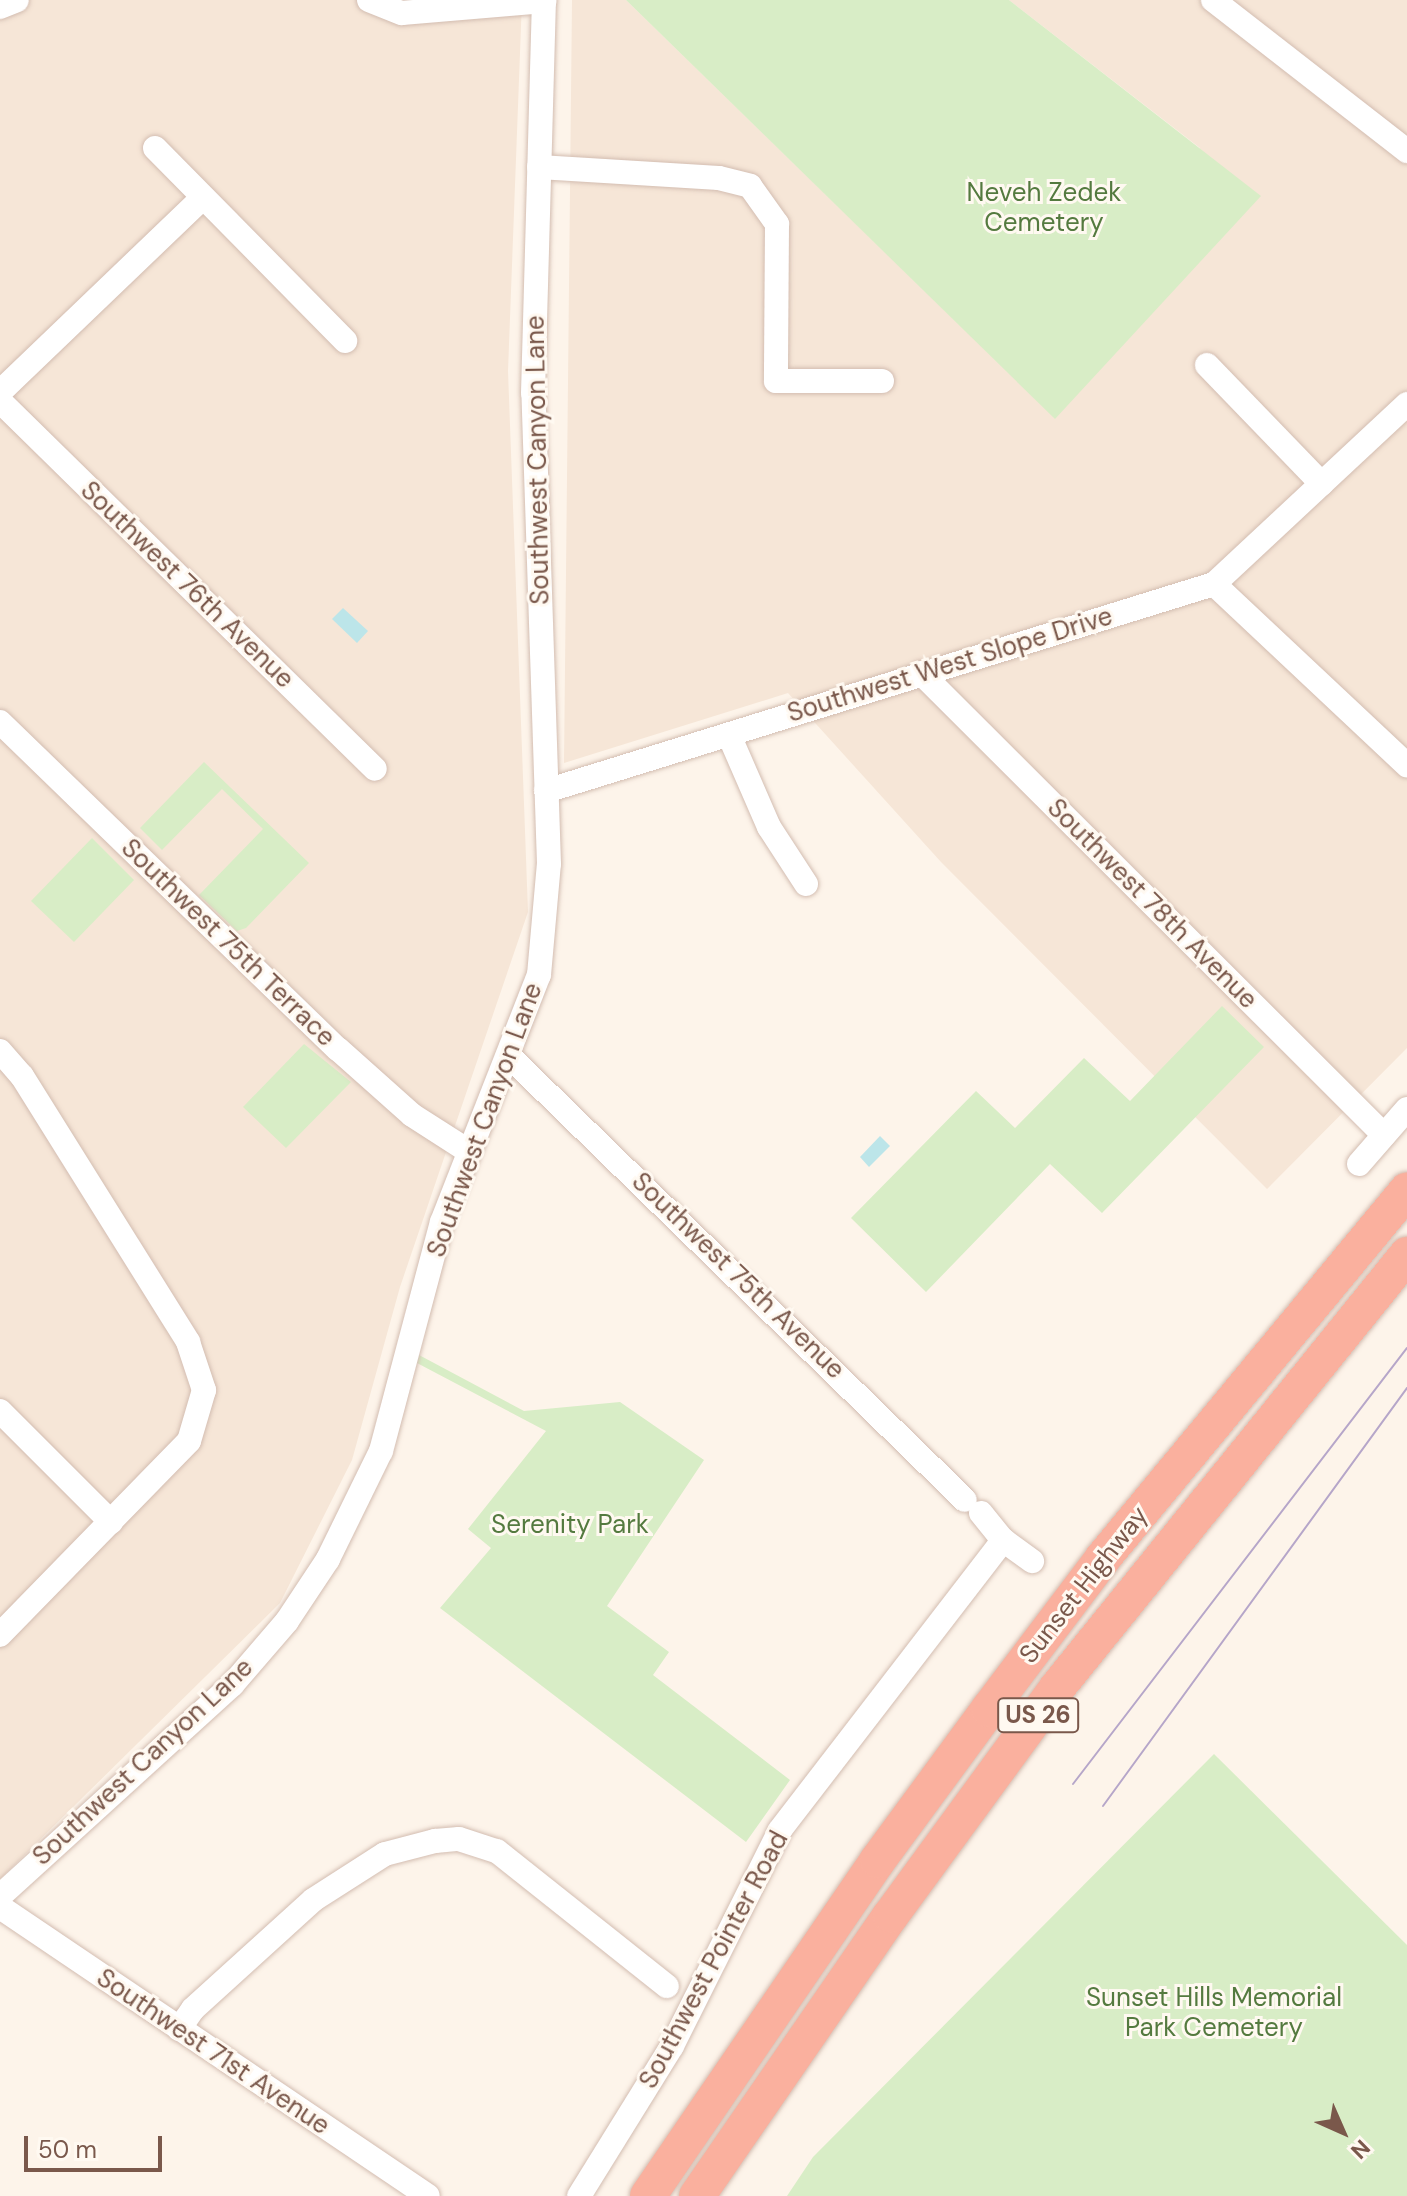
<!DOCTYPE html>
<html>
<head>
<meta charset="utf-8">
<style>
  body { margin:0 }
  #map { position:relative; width:1407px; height:2196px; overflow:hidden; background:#fdf4ea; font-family:"DM Sans",sans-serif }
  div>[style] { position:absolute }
  .residential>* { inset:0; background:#f6e6d7 }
  .green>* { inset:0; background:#d8edc6 }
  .water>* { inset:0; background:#bce5e9 }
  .roads { filter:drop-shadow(0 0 2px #d3bdb1) drop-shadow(0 0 2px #d3bdb1) }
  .minor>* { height:24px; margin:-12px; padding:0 12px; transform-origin:12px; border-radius:12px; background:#fff }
  .highway>* { height:36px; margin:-18px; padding:0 18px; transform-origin:18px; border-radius:18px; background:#fab09e }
  .tram>* { height:2px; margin:-1px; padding:0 1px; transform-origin:1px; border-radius:1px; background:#b6a6c9 }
  span { translate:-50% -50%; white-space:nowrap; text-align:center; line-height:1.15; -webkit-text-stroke:6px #fff9f1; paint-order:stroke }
  .shield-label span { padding:2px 6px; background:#fff9f1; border:2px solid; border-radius:6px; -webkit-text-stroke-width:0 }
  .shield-label { font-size:24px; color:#7a584b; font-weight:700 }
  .park-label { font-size:26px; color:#547a3f }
  .street-label { font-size:26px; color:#7a584b }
  .north { position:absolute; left:1303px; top:2092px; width:80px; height:80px; -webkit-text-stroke:6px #fff9f1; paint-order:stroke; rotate:135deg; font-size:22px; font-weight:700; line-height:32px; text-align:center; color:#7a584b }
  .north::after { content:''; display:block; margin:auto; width:28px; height:36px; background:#7a584b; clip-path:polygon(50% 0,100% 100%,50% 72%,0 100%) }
  .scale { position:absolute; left:24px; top:2136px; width:138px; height:36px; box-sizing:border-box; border:4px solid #7a584b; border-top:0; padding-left:10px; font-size:24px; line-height:28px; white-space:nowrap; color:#7a584b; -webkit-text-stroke:6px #fff9f1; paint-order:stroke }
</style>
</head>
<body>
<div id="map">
  <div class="residential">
    <div style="clip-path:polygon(0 0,522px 0,508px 371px,528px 912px,400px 1287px,352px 1460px,280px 1603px,0 1879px)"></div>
    <div style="clip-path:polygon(572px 0,626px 0,1055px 418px,1200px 148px,1009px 0,1407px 0,1407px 1048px,1267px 1189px,941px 862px,788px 693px,564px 763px)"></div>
  </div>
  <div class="green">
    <div style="clip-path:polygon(626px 0,1009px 0,1261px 196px,1055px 419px)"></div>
    <div style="clip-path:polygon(204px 762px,309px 863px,246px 928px,237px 931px,199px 895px,263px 829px,222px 789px,162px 850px,140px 828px)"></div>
    <div style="clip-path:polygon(92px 838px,134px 880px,74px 942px,31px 901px)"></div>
    <div style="clip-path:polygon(1222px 1006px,1264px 1047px,1102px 1213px,1050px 1164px,926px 1292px,851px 1218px,976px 1091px,1015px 1128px,1084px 1058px,1130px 1101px)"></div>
    <div style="clip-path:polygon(304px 1044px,351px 1082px,286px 1148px,243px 1107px)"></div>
    <div style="clip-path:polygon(419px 1355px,524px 1411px,620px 1402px,704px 1460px,607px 1606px,669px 1652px,653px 1675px,790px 1780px,746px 1842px,440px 1608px,491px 1548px,468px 1529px,546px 1431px,417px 1363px)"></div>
    <div style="clip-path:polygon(1214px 1754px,1407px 1945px,1407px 2196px,787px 2196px,813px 2157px)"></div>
  </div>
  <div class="water">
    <div style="clip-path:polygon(343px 608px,368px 631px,357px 643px,332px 619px)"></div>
    <div style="clip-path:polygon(880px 1136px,890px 1146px,869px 1167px,860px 1157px)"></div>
  </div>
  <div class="roads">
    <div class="minor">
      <div style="left:369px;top:0;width:35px;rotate:22deg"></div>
      <div style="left:402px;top:13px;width:143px;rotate:-4.8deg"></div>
      <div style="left:1213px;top:0;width:246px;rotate:37.9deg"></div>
      <div style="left:0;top:7px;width:18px;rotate:-22deg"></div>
      <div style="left:155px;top:148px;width:271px;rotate:45.4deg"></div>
      <div style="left:539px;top:167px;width:180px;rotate:3.5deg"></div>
      <div style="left:719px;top:178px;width:32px;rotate:14deg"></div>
      <div style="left:750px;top:186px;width:47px;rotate:54.6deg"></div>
      <div style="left:777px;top:224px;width:157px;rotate:90.4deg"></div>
      <div style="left:776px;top:381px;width:106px"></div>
      <div style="left:1207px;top:365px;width:165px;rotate:46deg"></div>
      <div style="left:0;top:392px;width:281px;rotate:-43.8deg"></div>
      <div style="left:0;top:401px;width:525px;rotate:44.46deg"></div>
      <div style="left:1214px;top:584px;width:265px;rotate:43.2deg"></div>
      <div style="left:921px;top:673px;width:654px;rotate:44.94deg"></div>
      <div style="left:0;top:722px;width:470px;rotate:44.1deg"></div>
      <div style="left:338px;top:1049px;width:99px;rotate:41.7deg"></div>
      <div style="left:412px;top:1115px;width:67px;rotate:32.7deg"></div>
      <div style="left:729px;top:735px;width:100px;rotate:66.5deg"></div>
      <div style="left:769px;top:827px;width:68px;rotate:57deg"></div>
      <div style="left:546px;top:791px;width:699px;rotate:-17.22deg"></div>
      <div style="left:1214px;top:584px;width:264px;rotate:-43deg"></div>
      <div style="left:0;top:1051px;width:33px;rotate:49deg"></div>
      <div style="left:22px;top:1076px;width:314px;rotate:58deg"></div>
      <div style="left:188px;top:1342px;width:51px;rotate:71.6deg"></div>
      <div style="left:204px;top:1390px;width:53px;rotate:106.4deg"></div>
      <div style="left:189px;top:1441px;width:271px;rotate:134.3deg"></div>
      <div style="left:509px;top:1056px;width:636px;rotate:44.24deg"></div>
      <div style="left:1359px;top:1164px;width:73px;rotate:-48.9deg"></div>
      <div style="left:0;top:1411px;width:157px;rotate:45deg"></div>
      <div style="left:981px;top:1513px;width:35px;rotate:51deg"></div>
      <div style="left:1003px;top:1540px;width:36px;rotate:36deg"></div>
      <div style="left:0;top:1896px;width:314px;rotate:-42.3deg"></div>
      <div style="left:232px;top:1685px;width:84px;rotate:-49.3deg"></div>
      <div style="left:287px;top:1621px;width:74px;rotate:-56.5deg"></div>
      <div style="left:328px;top:1559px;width:120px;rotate:-63.9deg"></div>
      <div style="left:381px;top:1451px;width:237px;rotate:-75.1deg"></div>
      <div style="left:442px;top:1222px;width:265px;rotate:-68.6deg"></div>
      <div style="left:539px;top:975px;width:111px;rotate:-84.9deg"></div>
      <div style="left:549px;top:864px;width:471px;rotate:-91.9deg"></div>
      <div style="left:533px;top:393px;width:393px;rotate:-88.4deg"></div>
      <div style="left:0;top:1907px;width:516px;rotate:34.03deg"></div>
      <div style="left:179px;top:2029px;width:24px;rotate:-55deg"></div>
      <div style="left:193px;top:2009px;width:162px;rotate:-42.2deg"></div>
      <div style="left:313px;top:1900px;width:85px;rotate:-32.6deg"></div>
      <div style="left:385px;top:1854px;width:52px;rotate:-14.6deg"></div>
      <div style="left:435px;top:1841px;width:24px;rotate:-5deg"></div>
      <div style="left:459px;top:1839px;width:40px;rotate:18deg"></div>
      <div style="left:497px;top:1851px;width:217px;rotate:38.5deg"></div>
      <div style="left:579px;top:2196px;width:176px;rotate:-58.2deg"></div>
      <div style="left:672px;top:2046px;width:241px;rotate:-63.4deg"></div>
      <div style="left:780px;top:1830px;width:366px;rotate:-52.4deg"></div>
    </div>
    <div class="highway">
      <div style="left:648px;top:2196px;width:407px;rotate:-55.6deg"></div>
      <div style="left:878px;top:1860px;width:187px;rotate:-53.7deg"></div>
      <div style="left:989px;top:1709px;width:189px;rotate:-52.9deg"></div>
      <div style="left:1103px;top:1558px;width:477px;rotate:-50.4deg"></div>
      <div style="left:697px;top:2196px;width:341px;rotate:-55.4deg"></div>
      <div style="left:891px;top:1915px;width:281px;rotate:-53.8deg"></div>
      <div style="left:1057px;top:1688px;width:557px;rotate:-51.05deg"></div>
    </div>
  </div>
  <div class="tram">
    <div style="left:1073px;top:1784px;width:549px;rotate:-52.55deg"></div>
    <div style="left:1103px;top:1806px;width:517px;rotate:-53.97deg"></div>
  </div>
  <div class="shield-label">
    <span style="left:1038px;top:1715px">US 26</span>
  </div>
  <div class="park-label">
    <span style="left:1044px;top:208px">Neveh Zedek<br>Cemetery</span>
    <span style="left:570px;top:1525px">Serenity Park</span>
    <span style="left:1214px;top:2013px">Sunset Hills Memorial<br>Park Cemetery</span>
  </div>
  <div class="street-label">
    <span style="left:538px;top:460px;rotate:-91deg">Southwest Canyon Lane</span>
    <span style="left:187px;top:585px;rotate:44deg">Southwest 76th Avenue</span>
    <span style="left:950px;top:665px;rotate:-17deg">Southwest West Slope Drive</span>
    <span style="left:1152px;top:904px;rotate:45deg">Southwest 78th Avenue</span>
    <span style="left:228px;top:943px;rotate:44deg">Southwest 75th Terrace</span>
    <span style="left:485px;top:1120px;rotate:-70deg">Southwest Canyon Lane</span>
    <span style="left:738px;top:1276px;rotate:44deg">Southwest 75th Avenue</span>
    <span style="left:1084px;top:1585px;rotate:-52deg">Sunset Highway</span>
    <span style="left:143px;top:1762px;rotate:-43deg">Southwest Canyon Lane</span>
    <span style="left:714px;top:1960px;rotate:-62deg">Southwest Pointer Road</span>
    <span style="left:213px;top:2052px;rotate:34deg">Southwest 71st Avenue</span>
  </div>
  <div class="north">N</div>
  <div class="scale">50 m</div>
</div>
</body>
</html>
